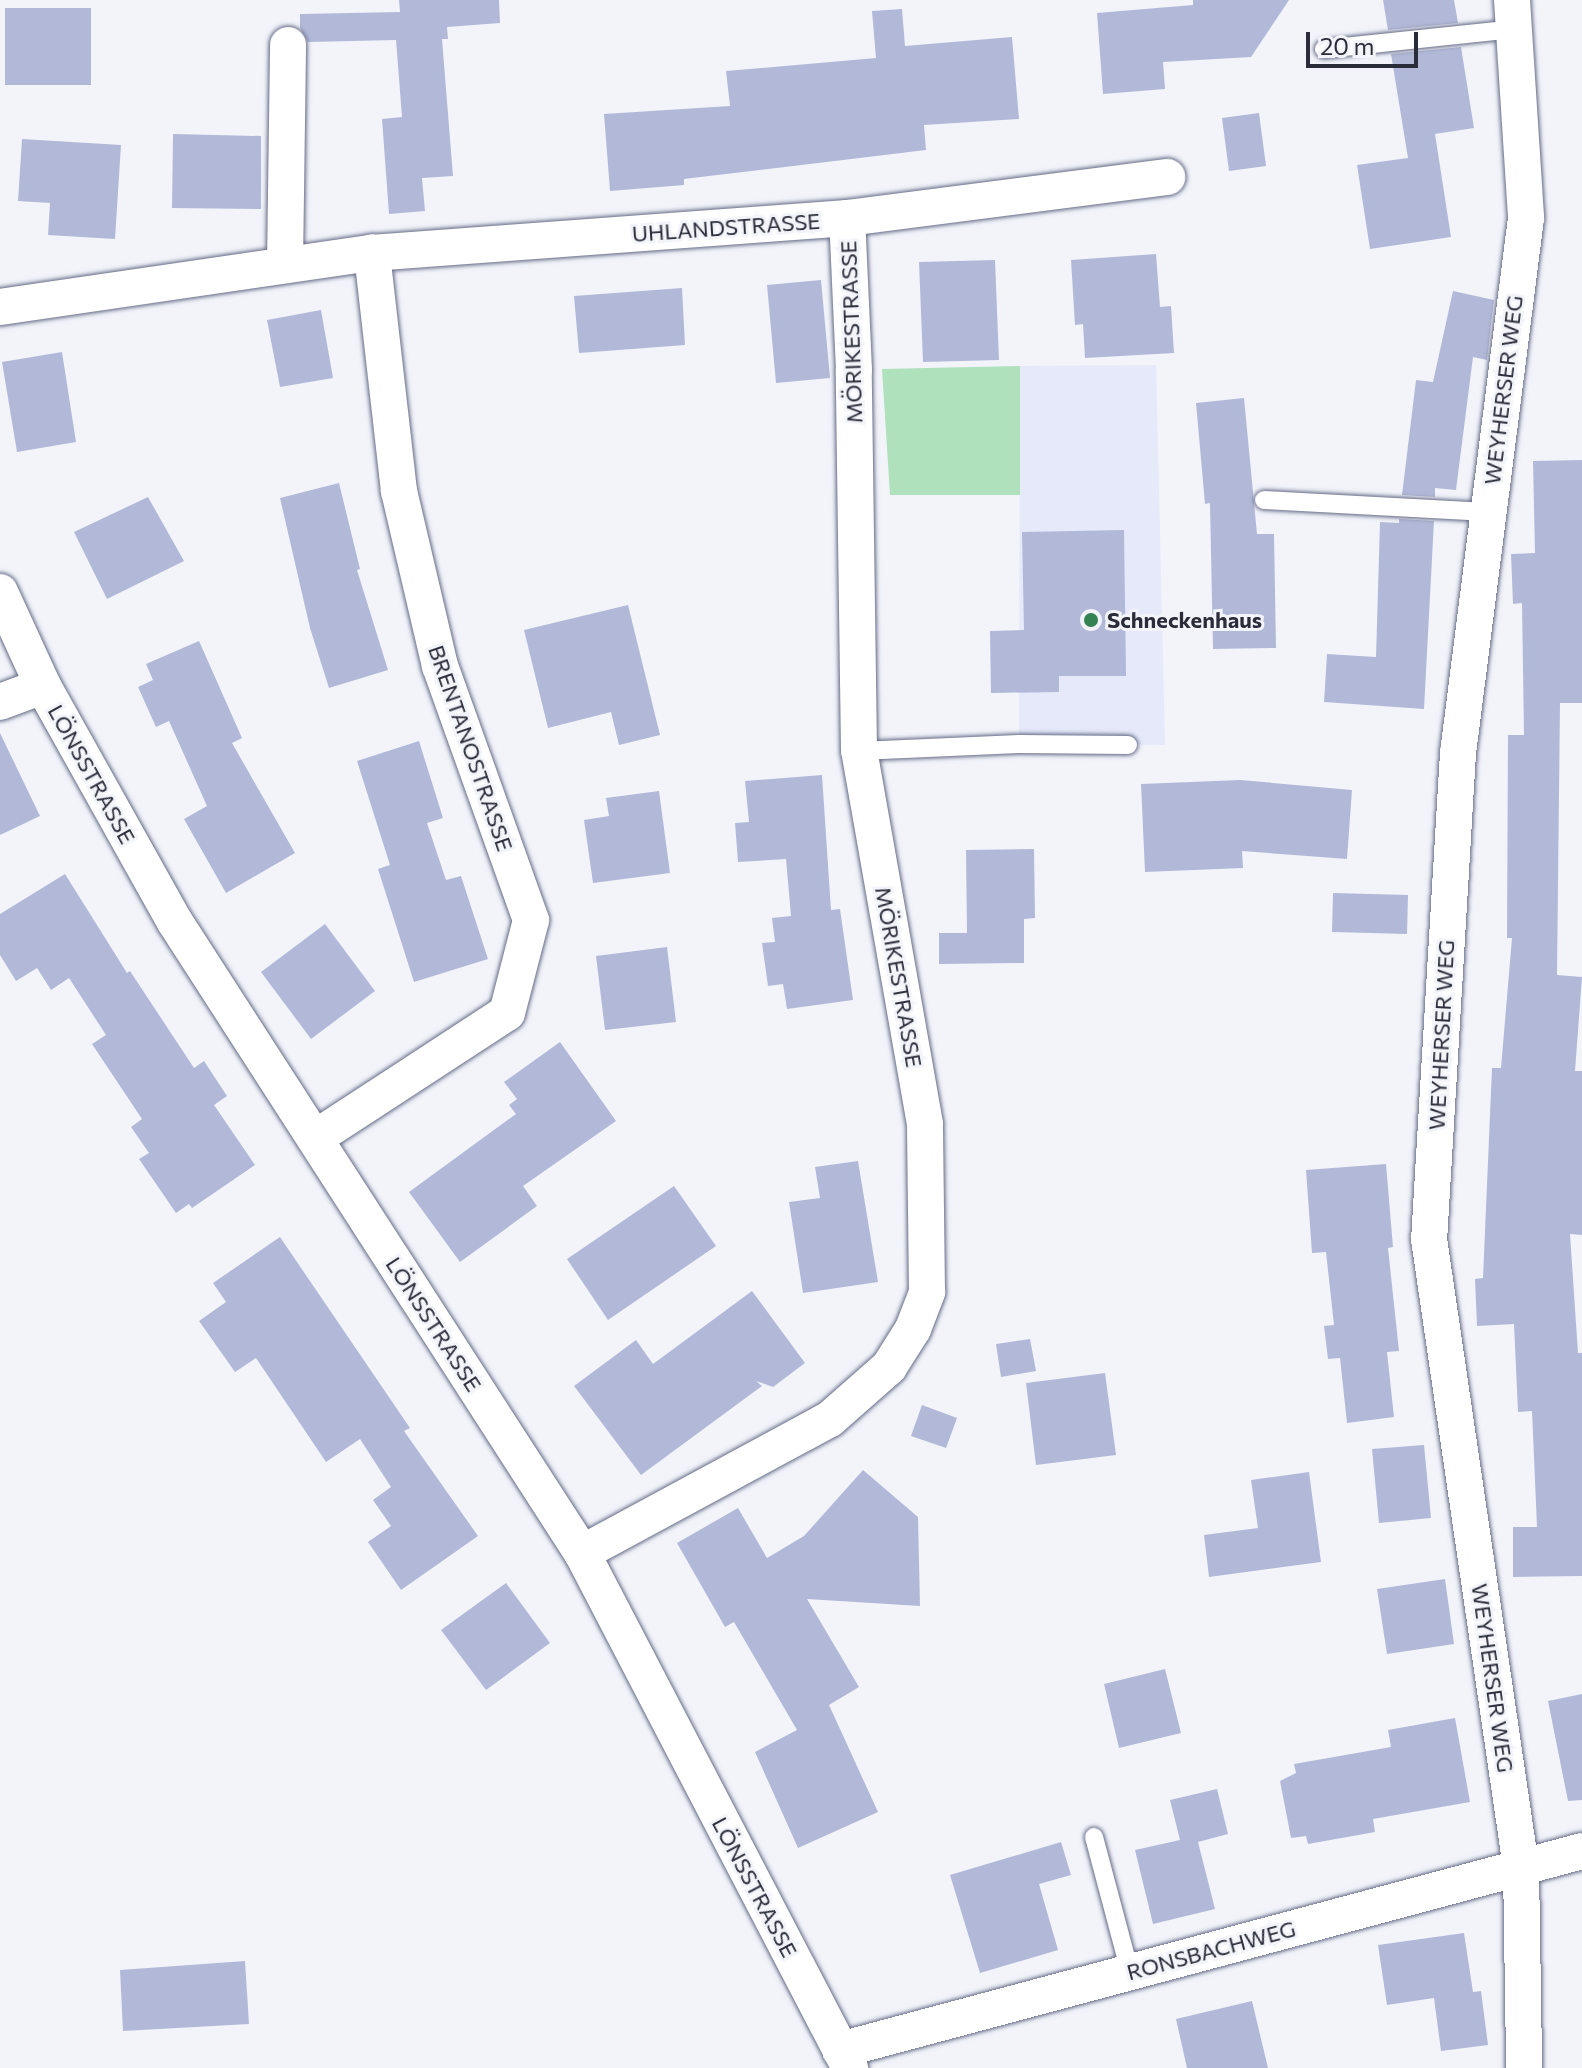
<!DOCTYPE html>
<html>
<head>
<meta charset="utf-8">
<style>
  body { margin:0 }
  #map { position:relative; width:1582px; height:2068px; overflow:hidden; background:#f2f4fa; font-family:Commissioner,sans-serif }
  div>[style] { position:absolute }
  .built>* { inset:0; background:#e5e9f9 }
  .green>* { inset:0; background:#afe1bc }
  .building>* { inset:0; background:#b2b9d8 }
  .roads { filter:drop-shadow(0 0 2px #656b87) drop-shadow(0 0 2px #656b87) }
  .service>* { height:18px; margin:-9px; padding:0 9px; transform-origin:9px; border-radius:9px; background:#fff }
  .minor>* { height:36px; margin:-18px; padding:0 18px; transform-origin:18px; border-radius:18px; background:#fff }
  .dots>* { width:22px; height:22px; translate:-50% -50%; box-sizing:border-box; border:4px solid #f2f4fa; border-radius:50% }
  span { translate:-50% -50%; white-space:nowrap; text-align:center; line-height:1.15; -webkit-text-stroke:6px #f2f4fa; paint-order:stroke }
  .street-label { font-size:22px; color:#2a2d39 }
  .poi-label { font-size:22px; color:#2a2d39; font-weight:700 }
  .left { translate:0 -50%; text-align:left }
  .scale { position:absolute; left:1306px; top:32px; width:112px; height:36px; box-sizing:border-box; border:4px solid #2a2d39; border-top:0; padding-left:10px; font-size:24px; line-height:28px; white-space:nowrap; color:#2a2d39; -webkit-text-stroke:6px #f2f4fa; paint-order:stroke }
</style>
</head>
<body>
<div id="map">
  <div class="built">
    <div style="clip-path:polygon(1156px 365px,1165px 745px,1019px 744px,1020px 366px)"></div>
  </div>
  <div class="green">
    <div style="clip-path:polygon(1020px 366px,1020px 495px,890px 495px,882px 369px)"></div>
  </div>
  <div class="building">
    <div style="clip-path:polygon(399px 0,499px 0,500px 23px,447px 27px,448px 39px,442px 39px,453px 176px,422px 178px,425px 211px,389px 214px,382px 119px,402px 117px,396px 40px,308px 42px,300px 28px,300px 14px,400px 12px)"></div>
    <div style="clip-path:polygon(1193px 0,1289px 0,1251px 57px,1163px 62px,1165px 89px,1103px 94px,1097px 13px,1193px 5px)"></div>
    <div style="clip-path:polygon(1383px 0,1454px 0,1458px 23px,1388px 30px)"></div>
    <div style="clip-path:polygon(5px 8px,91px 8px,91px 85px,5px 85px)"></div>
    <div style="clip-path:polygon(902px 9px,905px 46px,1012px 37px,1019px 119px,924px 125px,926px 150px,684px 179px,684px 185px,610px 191px,604px 114px,730px 106px,726px 71px,876px 58px,872px 11px)"></div>
    <div style="clip-path:polygon(1461px 47px,1474px 128px,1435px 134px,1451px 237px,1370px 249px,1357px 165px,1408px 158px,1391px 54px)"></div>
    <div style="clip-path:polygon(1259px 113px,1266px 166px,1229px 171px,1222px 118px)"></div>
    <div style="clip-path:polygon(173px 134px,261px 136px,261px 209px,172px 208px)"></div>
    <div style="clip-path:polygon(22px 139px,121px 145px,115px 239px,48px 235px,50px 203px,18px 201px)"></div>
    <div style="clip-path:polygon(1156px 254px,1160px 307px,1171px 306px,1174px 353px,1085px 358px,1083px 324px,1075px 325px,1071px 260px)"></div>
    <div style="clip-path:polygon(995px 260px,999px 360px,923px 362px,919px 262px)"></div>
    <div style="clip-path:polygon(821px 280px,830px 378px,776px 383px,767px 285px)"></div>
    <div style="clip-path:polygon(682px 288px,685px 345px,579px 353px,574px 296px)"></div>
    <div style="clip-path:polygon(1453px 291px,1494px 300px,1487px 360px,1473px 357px,1456px 490px,1435px 488px,1435px 497px,1402px 495px,1416px 380px,1433px 382px)"></div>
    <div style="clip-path:polygon(321px 310px,333px 378px,280px 387px,267px 320px)"></div>
    <div style="clip-path:polygon(62px 352px,76px 442px,17px 452px,2px 362px)"></div>
    <div style="clip-path:polygon(1244px 398px,1257px 534px,1274px 534px,1276px 648px,1213px 649px,1210px 503px,1205px 504px,1196px 403px)"></div>
    <div style="clip-path:polygon(1582px 460px,1582px 703px,1560px 703px,1557px 975px,1582px 977px,1575px 1071px,1582px 1071px,1582px 1235px,1570px 1234px,1578px 1353px,1582px 1353px,1582px 1576px,1513px 1577px,1513px 1527px,1537px 1527px,1532px 1411px,1518px 1412px,1514px 1324px,1477px 1326px,1475px 1279px,1483px 1278px,1492px 1068px,1501px 1068px,1512px 938px,1507px 938px,1508px 735px,1524px 735px,1522px 603px,1513px 604px,1511px 554px,1535px 553px,1533px 461px)"></div>
    <div style="clip-path:polygon(339px 483px,360px 569px,357px 570px,388px 670px,329px 688px,310px 628px,280px 498px)"></div>
    <div style="clip-path:polygon(148px 497px,184px 561px,107px 599px,74px 532px)"></div>
    <div style="clip-path:polygon(1399px 519px,1434px 521px,1424px 709px,1324px 702px,1327px 654px,1376px 657px,1380px 522px,1399px 523px)"></div>
    <div style="clip-path:polygon(1124px 530px,1126px 676px,1059px 676px,1059px 692px,991px 693px,990px 631px,1024px 630px,1022px 532px)"></div>
    <div style="clip-path:polygon(628px 605px,660px 735px,619px 745px,611px 712px,548px 728px,524px 630px)"></div>
    <div style="clip-path:polygon(199px 641px,242px 738px,232px 743px,295px 853px,226px 893px,184px 819px,207px 806px,169px 721px,156px 727px,138px 687px,153px 680px,146px 664px)"></div>
    <div style="clip-path:polygon(0 733px,40px 816px,0 835px)"></div>
    <div style="clip-path:polygon(419px 741px,443px 818px,427px 823px,446px 880px,461px 876px,488px 959px,414px 982px,378px 869px,390px 865px,357px 761px)"></div>
    <div style="clip-path:polygon(822px 775px,831px 910px,840px 909px,853px 1000px,787px 1009px,783px 984px,768px 986px,762px 943px,775px 942px,772px 918px,791px 916px,786px 859px,738px 862px,735px 823px,749px 822px,745px 781px)"></div>
    <div style="clip-path:polygon(1240px 780px,1352px 790px,1347px 859px,1242px 851px,1243px 868px,1145px 872px,1141px 784px)"></div>
    <div style="clip-path:polygon(659px 791px,670px 873px,593px 883px,584px 820px,609px 816px,606px 798px)"></div>
    <div style="clip-path:polygon(1034px 849px,1035px 918px,1024px 919px,1024px 963px,939px 964px,939px 933px,967px 933px,966px 850px)"></div>
    <div style="clip-path:polygon(65px 874px,127px 973px,130px 971px,194px 1068px,204px 1061px,227px 1096px,214px 1105px,255px 1165px,192px 1208px,189px 1204px,176px 1213px,139px 1159px,149px 1153px,131px 1127px,142px 1119px,92px 1044px,106px 1035px,69px 978px,51px 990px,37px 968px,16px 981px,0 955px,0 914px)"></div>
    <div style="clip-path:polygon(1333px 893px,1408px 895px,1407px 934px,1332px 932px)"></div>
    <div style="clip-path:polygon(325px 924px,375px 991px,311px 1039px,261px 972px)"></div>
    <div style="clip-path:polygon(667px 947px,676px 1022px,605px 1030px,596px 956px)"></div>
    <div style="clip-path:polygon(560px 1042px,616px 1121px,523px 1186px,537px 1206px,460px 1262px,409px 1192px,516px 1114px,509px 1105px,517px 1099px,504px 1082px)"></div>
    <div style="clip-path:polygon(858px 1161px,878px 1282px,803px 1293px,789px 1202px,820px 1198px,815px 1167px)"></div>
    <div style="clip-path:polygon(1386px 1164px,1393px 1247px,1388px 1248px,1399px 1351px,1387px 1352px,1394px 1417px,1347px 1423px,1340px 1358px,1328px 1359px,1324px 1326px,1334px 1325px,1326px 1252px,1312px 1253px,1306px 1170px)"></div>
    <div style="clip-path:polygon(674px 1186px,716px 1246px,608px 1320px,567px 1259px)"></div>
    <div style="clip-path:polygon(280px 1237px,410px 1428px,404px 1431px,478px 1536px,401px 1590px,368px 1542px,391px 1526px,373px 1500px,391px 1487px,360px 1439px,326px 1462px,256px 1358px,235px 1372px,199px 1321px,226px 1302px,213px 1283px)"></div>
    <div style="clip-path:polygon(752px 1291px,805px 1363px,773px 1387px,756px 1381px,762px 1386px,641px 1475px,574px 1386px,636px 1340px,653px 1364px)"></div>
    <div style="clip-path:polygon(1030px 1339px,1036px 1371px,1001px 1377px,996px 1344px)"></div>
    <div style="clip-path:polygon(1105px 1373px,1116px 1455px,1036px 1465px,1026px 1383px)"></div>
    <div style="clip-path:polygon(922px 1405px,957px 1418px,946px 1448px,911px 1436px)"></div>
    <div style="clip-path:polygon(1424px 1445px,1431px 1518px,1379px 1523px,1372px 1449px)"></div>
    <div style="clip-path:polygon(863px 1470px,918px 1517px,920px 1606px,807px 1599px,859px 1687px,829px 1705px,878px 1812px,798px 1848px,755px 1752px,797px 1730px,734px 1622px,725px 1627px,677px 1543px,738px 1508px,767px 1558px,804px 1536px)"></div>
    <div style="clip-path:polygon(1309px 1472px,1321px 1562px,1209px 1577px,1204px 1535px,1258px 1528px,1251px 1480px)"></div>
    <div style="clip-path:polygon(1445px 1579px,1454px 1644px,1387px 1654px,1377px 1589px)"></div>
    <div style="clip-path:polygon(506px 1583px,550px 1643px,486px 1690px,441px 1630px)"></div>
    <div style="clip-path:polygon(1165px 1669px,1181px 1733px,1119px 1748px,1104px 1684px)"></div>
    <div style="clip-path:polygon(1582px 1694px,1582px 1800px,1568px 1801px,1548px 1701px)"></div>
    <div style="clip-path:polygon(1455px 1718px,1470px 1802px,1373px 1819px,1375px 1832px,1308px 1844px,1306px 1836px,1291px 1838px,1280px 1781px,1296px 1773px,1294px 1764px,1391px 1747px,1388px 1730px)"></div>
    <div style="clip-path:polygon(1217px 1789px,1228px 1834px,1198px 1842px,1215px 1909px,1153px 1924px,1135px 1850px,1180px 1840px,1170px 1800px)"></div>
    <div style="clip-path:polygon(1061px 1842px,1071px 1875px,1039px 1884px,1058px 1950px,980px 1973px,950px 1875px)"></div>
    <div style="clip-path:polygon(1464px 1933px,1473px 1992px,1481px 1991px,1488px 2045px,1441px 2051px,1434px 1998px,1387px 2005px,1378px 1945px)"></div>
    <div style="clip-path:polygon(245px 1961px,249px 2024px,123px 2031px,120px 1970px)"></div>
    <div style="clip-path:polygon(1252px 2001px,1268px 2068px,1187px 2068px,1176px 2019px)"></div>
  </div>
  <div class="roads">
    <div class="service">
      <div style="left:1324px;top:49px;width:191px;rotate:-6deg"></div>
      <div style="left:1264px;top:500px;width:224px;rotate:3.1deg"></div>
      <div style="left:859px;top:751px;width:160px;rotate:-2.5deg"></div>
      <div style="left:1019px;top:744px;width:109px;rotate:0.5deg"></div>
      <div style="left:1094px;top:1837px;width:140px;rotate:75.1deg"></div>
    </div>
    <div class="minor">
      <div style="left:1512px;top:0;width:218px;rotate:86.3deg"></div>
      <div style="left:1526px;top:218px;width:539px;rotate:97.24deg"></div>
      <div style="left:1458px;top:753px;width:487px;rotate:93.4deg"></div>
      <div style="left:1429px;top:1239px;width:635px;rotate:81.67deg"></div>
      <div style="left:1521px;top:1867px;width:201px;rotate:89.1deg"></div>
      <div style="left:285px;top:265px;width:220px;rotate:-89.2deg"></div>
      <div style="left:0;top:307px;width:376px;rotate:-8.3deg"></div>
      <div style="left:372px;top:253px;width:476px;rotate:-4.2deg"></div>
      <div style="left:847px;top:218px;width:323px;rotate:-7.3deg"></div>
      <div style="left:0;top:592px;width:103px;rotate:65.4deg"></div>
      <div style="left:43px;top:686px;width:270px;rotate:60.8deg"></div>
      <div style="left:175px;top:922px;width:751px;rotate:57.18deg"></div>
      <div style="left:582px;top:1553px;width:581px;rotate:62.51deg"></div>
      <div style="left:0;top:702px;width:46px;rotate:-20.4deg"></div>
      <div style="left:315px;top:1138px;width:229px;rotate:-33.1deg"></div>
      <div style="left:507px;top:1013px;width:96px;rotate:-75.5deg"></div>
      <div style="left:531px;top:920px;width:270px;rotate:-109.7deg"></div>
      <div style="left:440px;top:666px;width:180px;rotate:-103.2deg"></div>
      <div style="left:399px;top:491px;width:240px;rotate:-96.5deg"></div>
      <div style="left:582px;top:1553px;width:282px;rotate:-28.4deg"></div>
      <div style="left:830px;top:1419px;width:79px;rotate:-41.4deg"></div>
      <div style="left:889px;top:1367px;width:45px;rotate:-57.7deg"></div>
      <div style="left:913px;top:1329px;width:40px;rotate:-69deg"></div>
      <div style="left:927px;top:1292px;width:168px;rotate:-90.7deg"></div>
      <div style="left:925px;top:1124px;width:379px;rotate:-100deg"></div>
      <div style="left:859px;top:751px;width:381px;rotate:-90.8deg"></div>
      <div style="left:854px;top:370px;width:152px;rotate:-92.6deg"></div>
      <div style="left:840px;top:2050px;width:768px;rotate:-15.01deg"></div>
    </div>
  </div>
  <div class="dots">
    <div style="left:1091px;top:620px;background:#358251"></div>
  </div>
  <div class="street-label">
    <span style="left:726px;top:227px;rotate:-4deg">UHLANDSTRASSE</span>
    <span style="left:851px;top:332px;rotate:-92deg">MÖRIKESTRASSE</span>
    <span style="left:1503px;top:390px;rotate:-83deg">WEYHERSER WEG</span>
    <span style="left:471px;top:748px;rotate:71deg">BRENTANOSTRASSE</span>
    <span style="left:92px;top:774px;rotate:61deg">LÖNSSTRASSE</span>
    <span style="left:899px;top:977px;rotate:80deg">MÖRIKESTRASSE</span>
    <span style="left:1441px;top:1035px;rotate:-87deg">WEYHERSER WEG</span>
    <span style="left:434px;top:1324px;rotate:57deg">LÖNSSTRASSE</span>
    <span style="left:1493px;top:1678px;rotate:82deg">WEYHERSER WEG</span>
    <span style="left:755px;top:1887px;rotate:62deg">LÖNSSTRASSE</span>
    <span style="left:1211px;top:1950px;rotate:-15deg">RONSBACHWEG</span>
  </div>
  <div class="poi-label">
    <span class="left" style="left:1107px;top:620px">Schneckenhaus</span>
  </div>
  <div class="scale">20 m</div>
</div>
</body>
</html>
